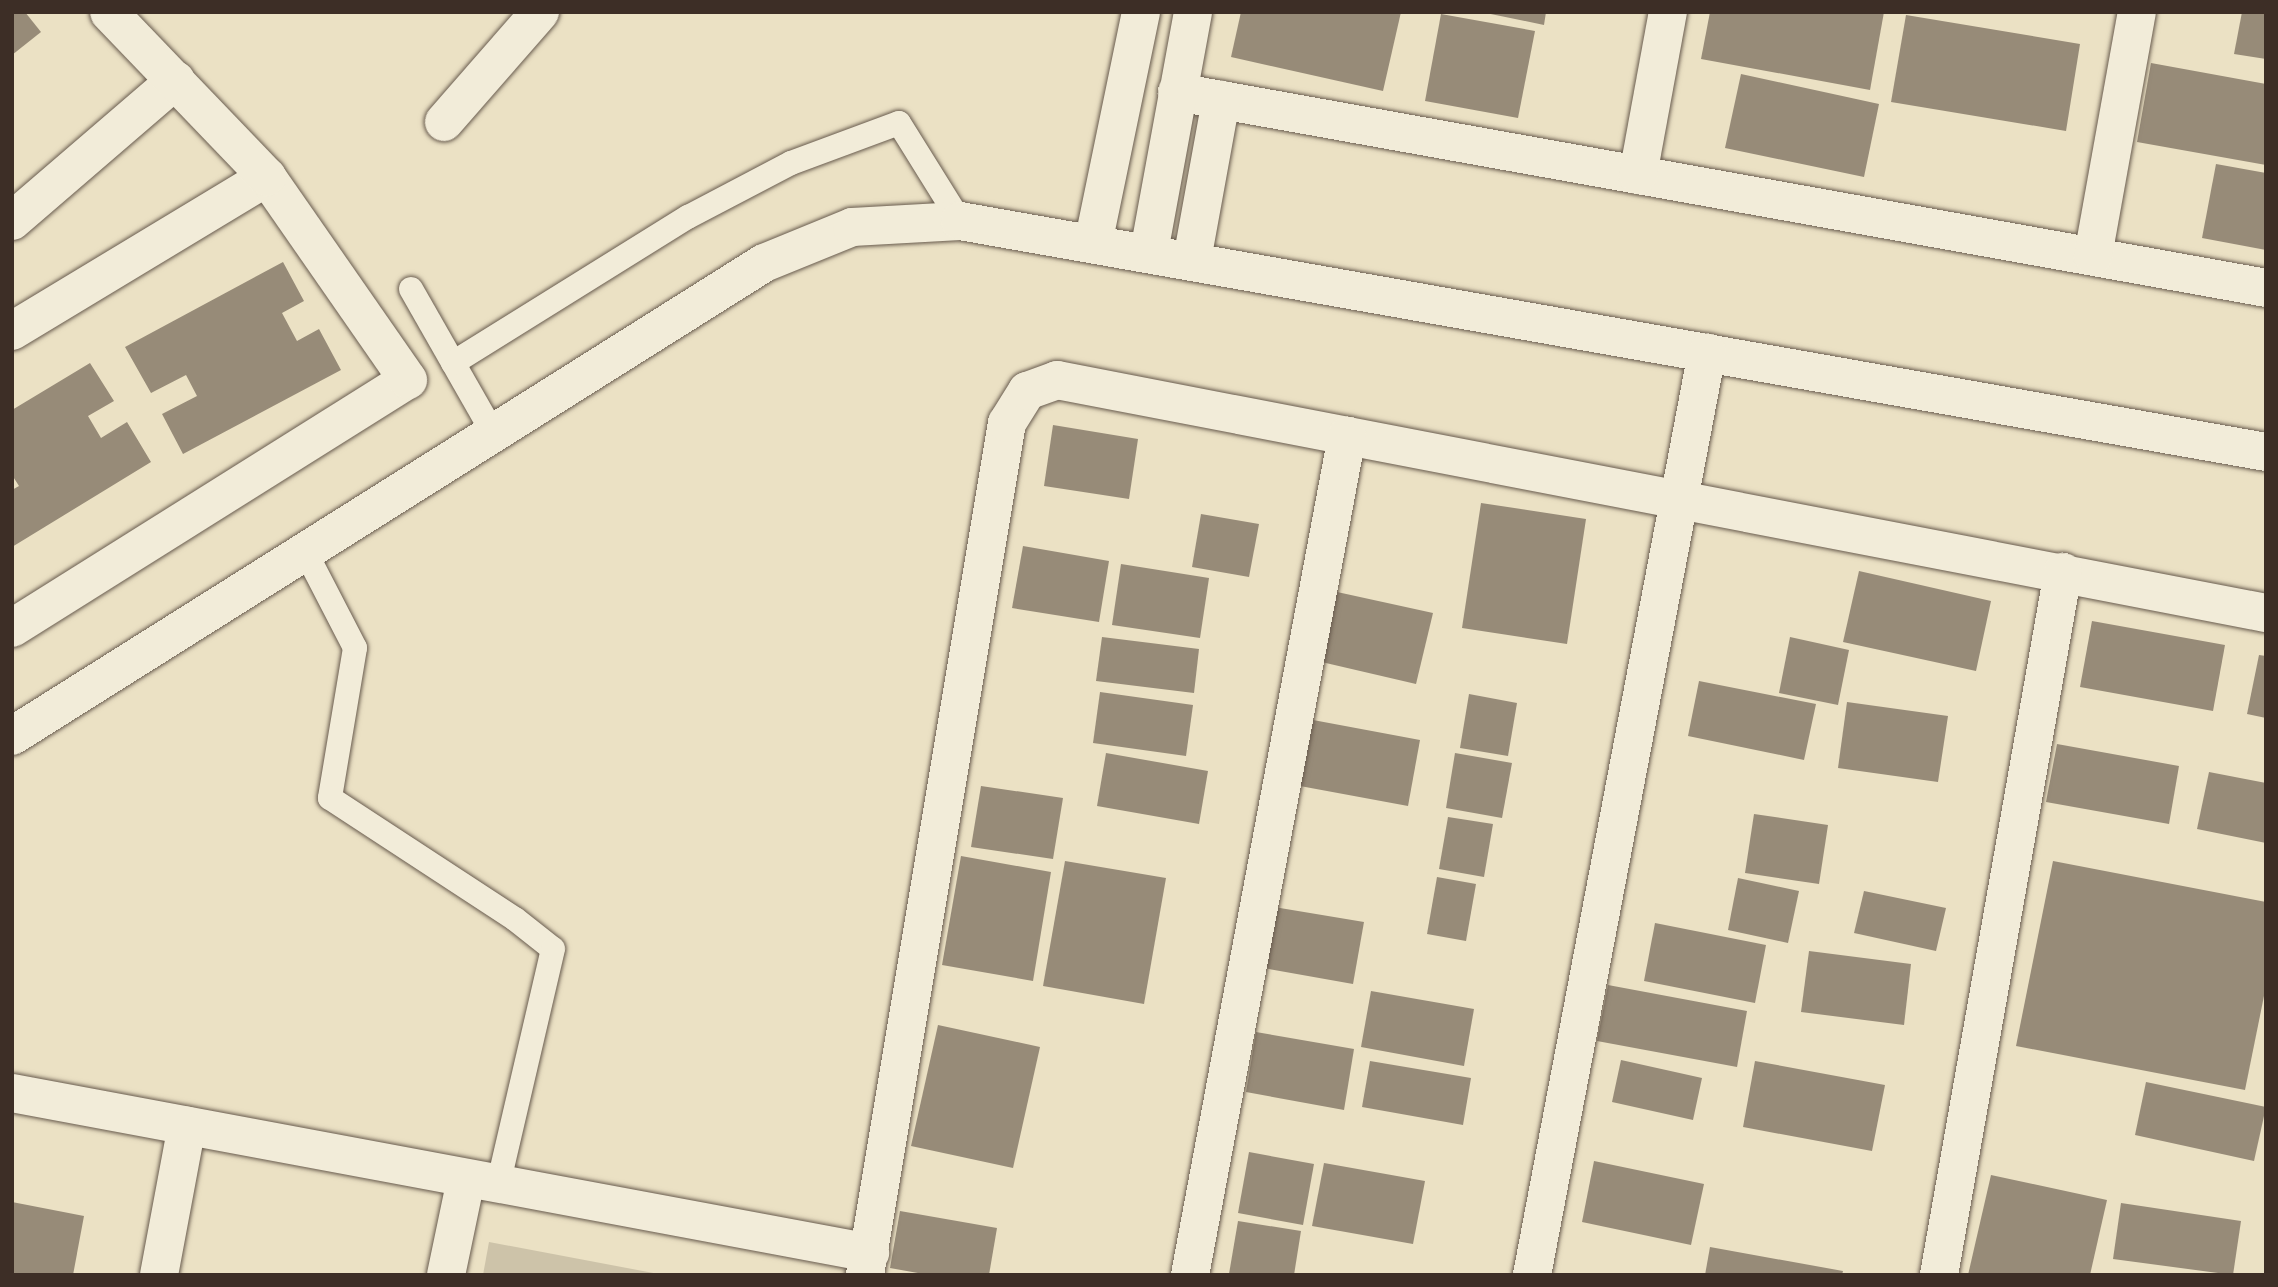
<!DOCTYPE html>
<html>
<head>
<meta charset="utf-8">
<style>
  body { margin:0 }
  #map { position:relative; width:2278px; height:1287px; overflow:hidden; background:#ebe1c4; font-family:"IM FELL English",serif }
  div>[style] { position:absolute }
  .green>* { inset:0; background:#cdc3a9 }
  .building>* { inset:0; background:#978b78 }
  .roads { filter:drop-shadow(0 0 2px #685b4e) drop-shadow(0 0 2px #685b4e) }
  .lane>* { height:24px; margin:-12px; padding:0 12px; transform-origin:12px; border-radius:12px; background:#f2ecd9 }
  .street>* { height:38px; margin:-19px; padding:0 19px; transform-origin:19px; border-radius:19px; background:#f2ecd9 }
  span { translate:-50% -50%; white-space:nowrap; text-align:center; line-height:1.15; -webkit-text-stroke:5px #f2ecd9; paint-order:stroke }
  .frame { position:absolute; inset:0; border:14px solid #3d2e26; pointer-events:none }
</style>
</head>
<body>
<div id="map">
  <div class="green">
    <div style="clip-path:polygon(489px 1242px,664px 1275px,483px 1275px)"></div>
  </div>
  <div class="building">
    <div style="clip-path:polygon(12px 12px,25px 12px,41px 32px,12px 55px)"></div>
    <div style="clip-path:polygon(1241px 12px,1401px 12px,1383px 91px,1231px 57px)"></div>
    <div style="clip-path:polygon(1481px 12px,1546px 12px,1544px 25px)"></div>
    <div style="clip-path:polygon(1710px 12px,1884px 12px,1870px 90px,1701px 59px)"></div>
    <div style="clip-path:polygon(2242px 12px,2266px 12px,2266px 59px,2234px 54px)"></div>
    <div style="clip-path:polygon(1441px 14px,1535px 31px,1518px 118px,1425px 101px)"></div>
    <div style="clip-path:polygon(1906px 15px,2080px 44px,2066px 131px,1891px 102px)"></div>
    <div style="clip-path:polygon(2151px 63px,2266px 84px,2266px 165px,2137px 142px)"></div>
    <div style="clip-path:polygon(1741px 74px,1879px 104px,1864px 177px,1725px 148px)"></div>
    <div style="clip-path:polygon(2216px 164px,2266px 173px,2266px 250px,2202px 238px)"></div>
    <div style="clip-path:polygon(283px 262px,304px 301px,282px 313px,297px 341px,319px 329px,341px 370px,183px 454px,162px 414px,197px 396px,186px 375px,151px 393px,125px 347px)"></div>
    <div style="clip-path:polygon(90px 363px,114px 401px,88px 416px,101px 438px,127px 422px,151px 462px,12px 547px,12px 490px,19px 486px,12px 475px,12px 410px)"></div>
    <div style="clip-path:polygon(1053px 425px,1138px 439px,1129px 499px,1044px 486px)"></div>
    <div style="clip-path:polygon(1481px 503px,1586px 519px,1567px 644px,1462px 628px)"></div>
    <div style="clip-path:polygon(1201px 514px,1259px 524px,1249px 577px,1192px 567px)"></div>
    <div style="clip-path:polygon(1023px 546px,1109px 561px,1099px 622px,1012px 608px)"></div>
    <div style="clip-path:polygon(1121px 564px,1209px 578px,1200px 638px,1112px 625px)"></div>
    <div style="clip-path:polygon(1859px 571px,1991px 601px,1976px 671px,1843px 642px)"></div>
    <div style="clip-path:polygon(1328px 590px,1433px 613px,1416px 684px,1313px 660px)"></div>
    <div style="clip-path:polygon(2092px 621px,2225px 645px,2213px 711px,2080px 687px)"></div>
    <div style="clip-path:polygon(1102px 637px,1199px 649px,1194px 693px,1096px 681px)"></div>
    <div style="clip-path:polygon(1790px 637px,1849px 650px,1838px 705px,1779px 693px)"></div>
    <div style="clip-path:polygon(2259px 655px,2266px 656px,2266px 718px,2247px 714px)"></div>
    <div style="clip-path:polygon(1699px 681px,1816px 704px,1804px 760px,1688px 736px)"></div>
    <div style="clip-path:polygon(1100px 692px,1193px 705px,1186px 756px,1093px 743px)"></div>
    <div style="clip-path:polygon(1469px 694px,1517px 703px,1508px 756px,1460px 748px)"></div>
    <div style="clip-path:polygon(1847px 702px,1948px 716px,1938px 782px,1838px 768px)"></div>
    <div style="clip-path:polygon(1313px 720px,1420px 740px,1408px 806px,1300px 786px)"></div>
    <div style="clip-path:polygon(2057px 744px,2179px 766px,2169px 824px,2046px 802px)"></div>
    <div style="clip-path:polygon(1106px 753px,1208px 771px,1199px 824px,1097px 806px)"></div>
    <div style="clip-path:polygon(1455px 753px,1512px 763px,1502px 818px,1446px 808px)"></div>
    <div style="clip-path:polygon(2209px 772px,2266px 783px,2266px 843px,2197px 829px)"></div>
    <div style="clip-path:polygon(981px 786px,1063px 798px,1053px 859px,971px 847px)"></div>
    <div style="clip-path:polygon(1754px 814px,1828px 825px,1819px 884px,1745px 873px)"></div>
    <div style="clip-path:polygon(1448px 817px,1493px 824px,1484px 877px,1439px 869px)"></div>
    <div style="clip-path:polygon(961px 856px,1051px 872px,1033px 981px,942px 965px)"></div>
    <div style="clip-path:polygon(1065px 861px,1166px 878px,1144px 1004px,1043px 986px)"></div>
    <div style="clip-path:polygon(2053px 861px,2266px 902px,2266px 986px,2245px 1090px,2016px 1046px)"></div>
    <div style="clip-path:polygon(1437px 877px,1476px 884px,1466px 941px,1427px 934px)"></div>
    <div style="clip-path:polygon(1738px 878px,1799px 891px,1788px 943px,1728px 930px)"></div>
    <div style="clip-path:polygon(1864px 891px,1946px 908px,1936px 951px,1854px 933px)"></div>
    <div style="clip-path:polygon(1274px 907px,1364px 922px,1353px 984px,1263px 968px)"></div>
    <div style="clip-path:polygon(1655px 923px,1766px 945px,1755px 1003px,1644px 981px)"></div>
    <div style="clip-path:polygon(1809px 951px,1911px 964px,1904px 1025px,1801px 1012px)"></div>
    <div style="clip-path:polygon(1608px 985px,1747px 1011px,1737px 1067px,1597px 1041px)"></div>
    <div style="clip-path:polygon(1371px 991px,1474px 1009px,1464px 1066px,1361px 1047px)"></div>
    <div style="clip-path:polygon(938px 1025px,1040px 1047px,1013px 1168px,911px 1146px)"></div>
    <div style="clip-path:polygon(1256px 1032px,1354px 1049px,1344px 1110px,1246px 1092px)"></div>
    <div style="clip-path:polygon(1621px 1060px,1702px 1078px,1693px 1120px,1612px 1102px)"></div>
    <div style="clip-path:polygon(1370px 1061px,1471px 1078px,1463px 1125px,1362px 1107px)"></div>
    <div style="clip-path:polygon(1755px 1061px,1885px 1085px,1872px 1151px,1743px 1127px)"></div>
    <div style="clip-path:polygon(2146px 1082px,2266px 1107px,2254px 1161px,2135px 1135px)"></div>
    <div style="clip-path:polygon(1249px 1152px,1314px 1164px,1303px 1225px,1238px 1213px)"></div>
    <div style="clip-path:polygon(1594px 1161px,1704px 1184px,1691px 1245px,1582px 1222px)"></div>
    <div style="clip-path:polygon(1324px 1163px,1425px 1181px,1413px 1244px,1312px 1226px)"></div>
    <div style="clip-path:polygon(1991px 1175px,2107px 1200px,2090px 1275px,1968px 1275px)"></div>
    <div style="clip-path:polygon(12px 1202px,84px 1216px,73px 1275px,12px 1275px)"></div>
    <div style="clip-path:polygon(2121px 1203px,2241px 1221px,2233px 1275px,2113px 1259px)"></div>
    <div style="clip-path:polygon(900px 1211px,997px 1228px,989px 1275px,929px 1275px,890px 1268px)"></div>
    <div style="clip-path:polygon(1238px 1221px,1301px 1231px,1294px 1275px,1229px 1274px)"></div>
    <div style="clip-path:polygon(1710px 1247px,1843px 1271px,1842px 1275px,1705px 1275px)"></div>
  </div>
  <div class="roads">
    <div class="lane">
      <div style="left:411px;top:289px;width:166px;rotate:60.3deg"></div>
      <div style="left:453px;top:363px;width:277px;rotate:-31.9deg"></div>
      <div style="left:688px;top:217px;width:116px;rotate:-27.7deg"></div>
      <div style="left:791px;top:163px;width:115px;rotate:-20.3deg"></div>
      <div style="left:899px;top:123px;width:115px;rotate:58.1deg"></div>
      <div style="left:305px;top:551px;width:109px;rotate:62.7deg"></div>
      <div style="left:355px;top:648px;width:152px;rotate:99.5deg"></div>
      <div style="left:330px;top:798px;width:221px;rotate:33.2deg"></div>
      <div style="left:515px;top:919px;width:48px;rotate:38.3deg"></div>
      <div style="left:553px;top:949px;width:242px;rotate:103.1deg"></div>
    </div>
    <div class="street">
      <div style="left:1177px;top:92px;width:1106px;rotate:10.2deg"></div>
      <div style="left:444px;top:122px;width:146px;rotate:-48.9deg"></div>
      <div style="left:1638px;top:175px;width:166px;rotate:-79.6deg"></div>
      <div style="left:12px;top:221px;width:216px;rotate:-40.7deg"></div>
      <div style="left:1093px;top:244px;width:237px;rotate:-78.3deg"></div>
      <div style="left:1149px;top:252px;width:244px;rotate:-79.6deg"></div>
      <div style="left:2093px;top:256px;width:248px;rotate:-79.8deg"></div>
      <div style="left:1192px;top:260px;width:163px;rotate:-79.7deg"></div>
      <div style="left:12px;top:331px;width:298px;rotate:-31.1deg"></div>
      <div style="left:12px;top:628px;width:467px;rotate:-32.1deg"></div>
      <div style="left:408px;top:380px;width:247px;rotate:-124.8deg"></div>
      <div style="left:267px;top:177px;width:228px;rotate:-133.8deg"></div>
      <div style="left:12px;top:736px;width:888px;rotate:-32.17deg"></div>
      <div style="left:764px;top:263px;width:95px;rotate:-22.2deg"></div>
      <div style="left:852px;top:227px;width:108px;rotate:-3.2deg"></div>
      <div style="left:960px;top:221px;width:1326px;rotate:10.03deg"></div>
      <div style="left:12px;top:1093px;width:873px;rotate:10.56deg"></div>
      <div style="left:159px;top:1275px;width:152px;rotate:-79.4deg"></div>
      <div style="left:446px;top:1275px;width:98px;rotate:-78.2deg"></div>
      <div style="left:865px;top:1275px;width:864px;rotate:-80.54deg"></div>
      <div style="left:1007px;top:423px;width:38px;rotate:-58deg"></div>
      <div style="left:1027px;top:391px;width:32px;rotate:-20deg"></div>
      <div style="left:1057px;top:380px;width:1231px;rotate:10.91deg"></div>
      <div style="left:1190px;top:1275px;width:854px;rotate:-79.4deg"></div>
      <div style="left:1532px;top:1275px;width:939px;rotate:-79.26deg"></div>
      <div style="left:1939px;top:1275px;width:714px;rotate:-80deg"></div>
    </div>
  </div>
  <div class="frame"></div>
</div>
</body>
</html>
